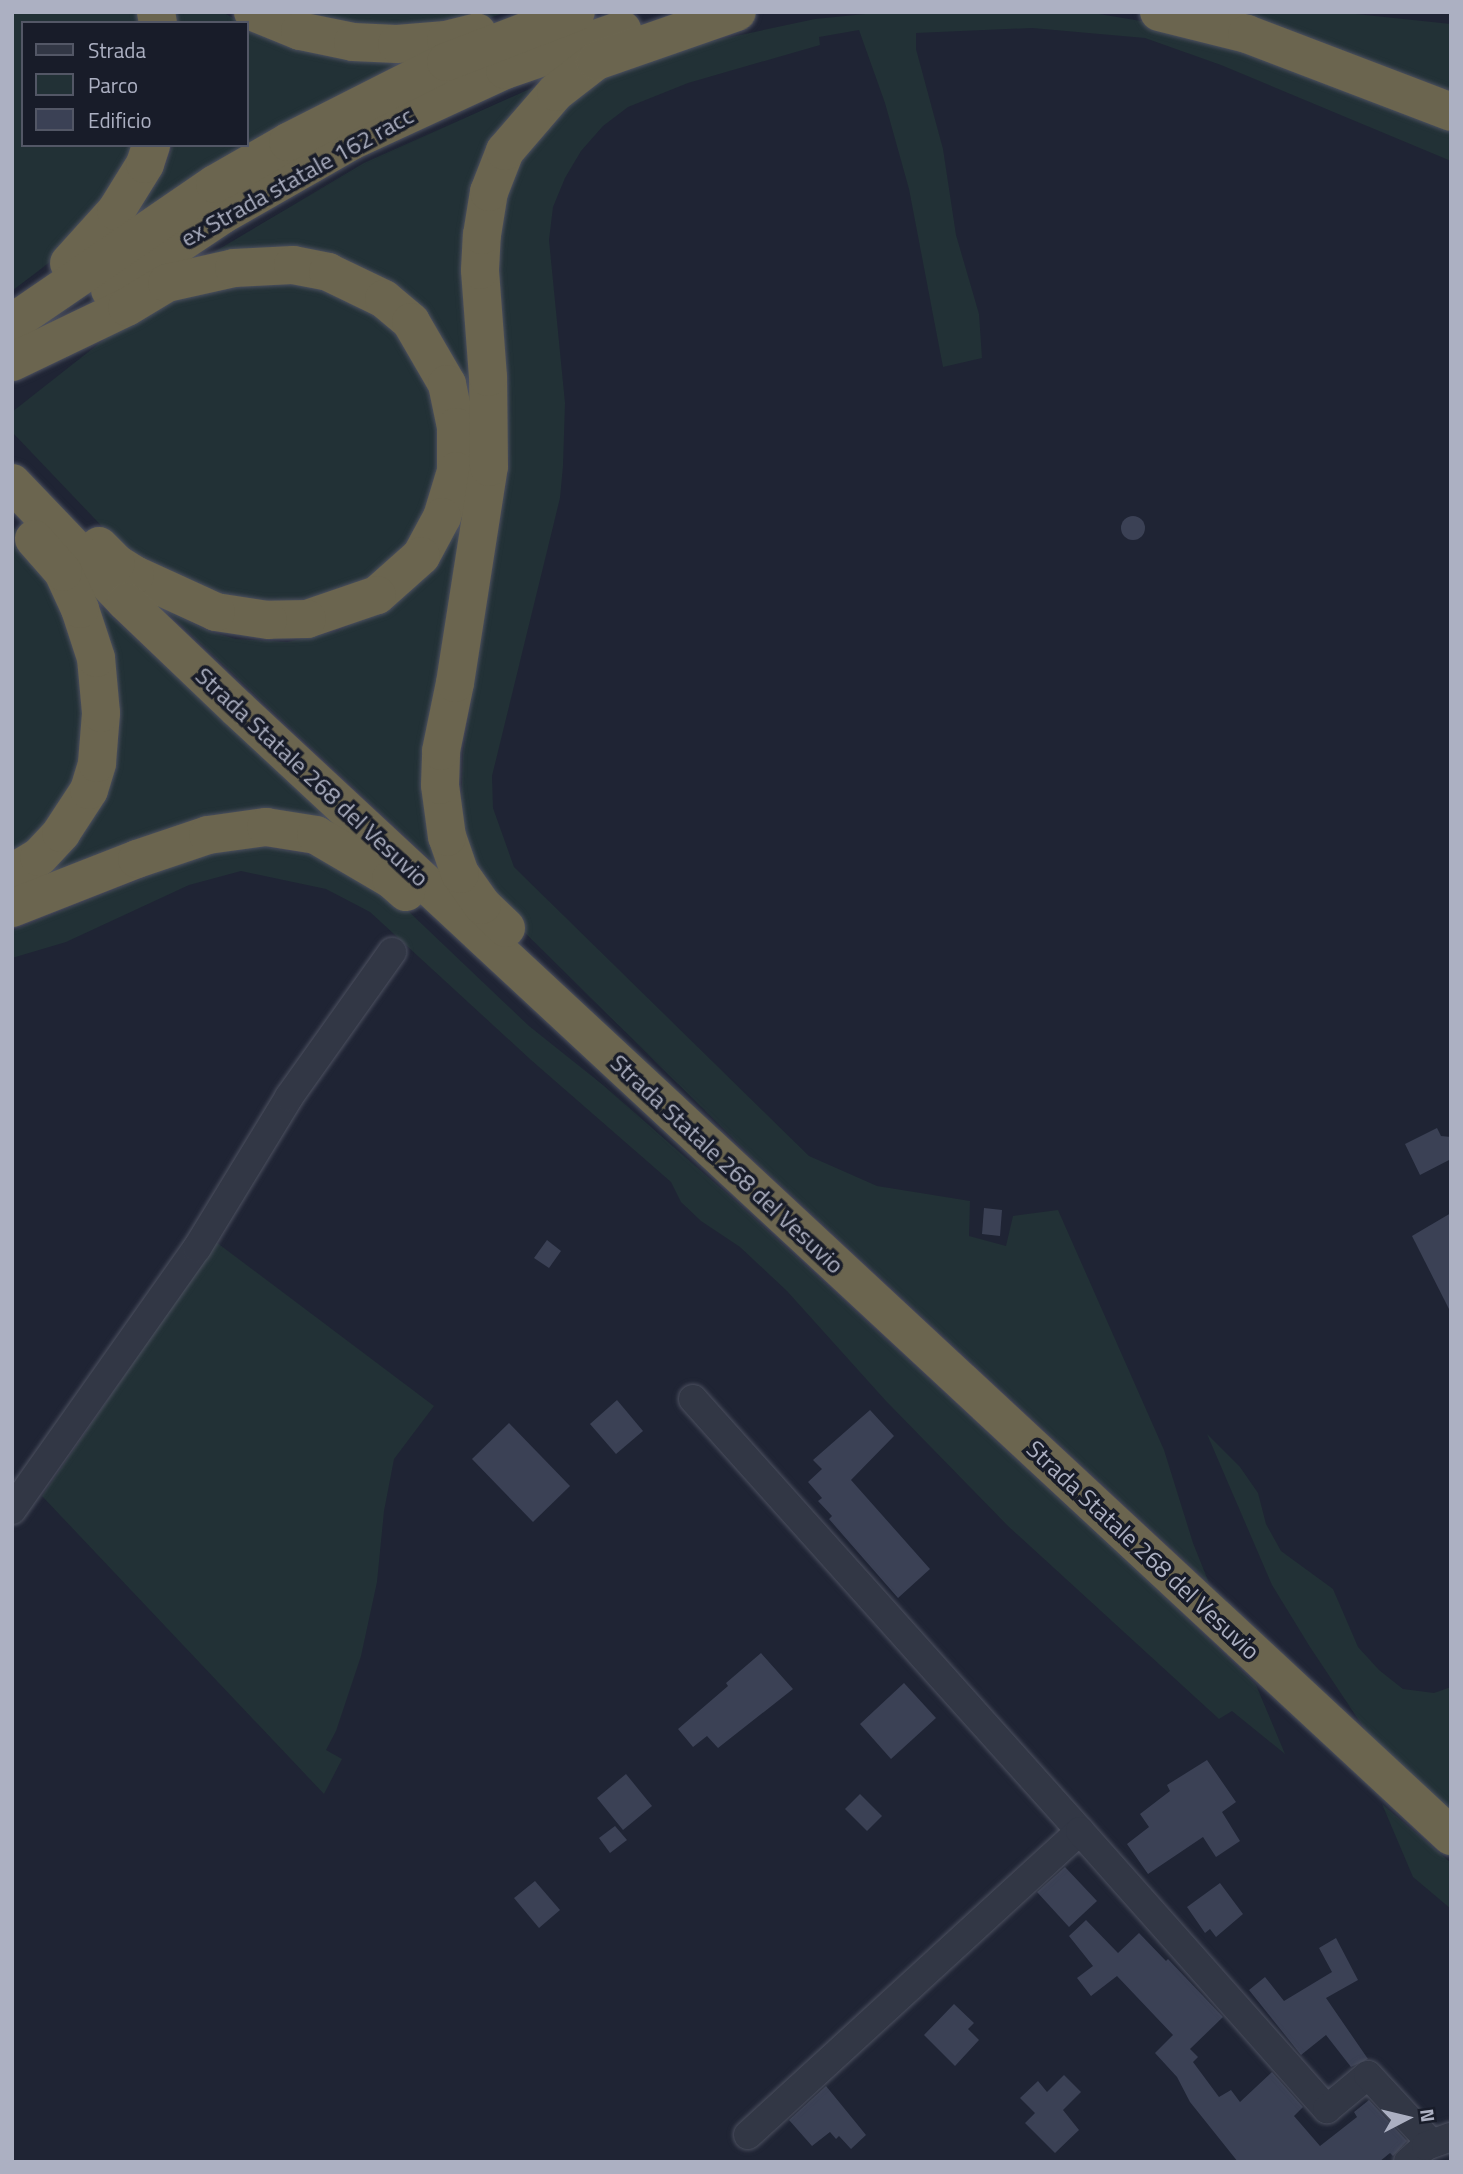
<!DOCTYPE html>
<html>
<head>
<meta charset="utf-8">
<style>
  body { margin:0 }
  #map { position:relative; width:1463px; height:2174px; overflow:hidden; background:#1f2434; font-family:"Titillium Web",sans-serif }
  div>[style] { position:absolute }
  .green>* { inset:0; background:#223136 }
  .building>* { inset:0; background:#3b4155 }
  .round { border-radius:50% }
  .roads { filter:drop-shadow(0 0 2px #4d5160) drop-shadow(0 0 2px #4d5160) }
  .minor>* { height:28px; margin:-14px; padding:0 14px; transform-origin:14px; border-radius:14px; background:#323745 }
  .highway>* { height:38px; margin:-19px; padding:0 19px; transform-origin:19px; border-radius:19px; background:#6b654f }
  span { translate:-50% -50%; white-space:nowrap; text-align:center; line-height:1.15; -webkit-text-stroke:7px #181c29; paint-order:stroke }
  .street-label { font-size:24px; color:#acb0c2 }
  .frame { position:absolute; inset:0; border:14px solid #acb0c2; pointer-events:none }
  .legend { position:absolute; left:21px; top:21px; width:228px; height:126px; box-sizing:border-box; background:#181c29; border:2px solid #535766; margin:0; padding:9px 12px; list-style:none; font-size:21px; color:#acb0c2 }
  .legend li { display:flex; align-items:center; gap:14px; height:35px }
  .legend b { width:35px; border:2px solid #535766 }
  .north { position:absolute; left:1372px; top:2083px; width:70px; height:70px; -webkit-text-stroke:5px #181c29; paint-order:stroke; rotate:83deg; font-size:19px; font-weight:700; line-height:28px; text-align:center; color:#acb0c2 }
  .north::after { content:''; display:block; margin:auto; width:24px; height:32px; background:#acb0c2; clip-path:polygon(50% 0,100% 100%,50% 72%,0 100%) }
</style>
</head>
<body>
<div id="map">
  <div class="green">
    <div style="clip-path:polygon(12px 12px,142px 12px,145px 23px,23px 23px,23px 145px,141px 145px,72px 245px,12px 291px)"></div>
    <div style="clip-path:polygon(171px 12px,223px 12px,241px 23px,174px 23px)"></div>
    <div style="clip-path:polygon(296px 12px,506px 12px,487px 19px,388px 30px)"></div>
    <div style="clip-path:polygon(885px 12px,1087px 12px,1147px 22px,1204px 37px,1451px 129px,1451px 161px,1221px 65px,1145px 38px,1032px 28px,916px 33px,916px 49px,943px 149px,956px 235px,979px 314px,982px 358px,943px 367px,909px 189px,885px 103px,859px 30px,819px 37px,820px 45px,688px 83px,628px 107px,603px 126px,581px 151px,565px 178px,553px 207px,549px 240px,565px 403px,563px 466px,560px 498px,492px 776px,493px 808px,514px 867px,809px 1156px,877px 1186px,970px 1201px,969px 1236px,1006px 1246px,1013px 1216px,1058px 1210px,1164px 1450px,1193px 1543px,1209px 1583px,761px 1166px,510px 918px,469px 860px,461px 810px,463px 753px,509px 465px,496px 242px,504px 193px,525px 151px,559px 112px,609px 73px,670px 50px,815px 19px)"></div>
    <div style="clip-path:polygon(1215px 12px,1337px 12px,1451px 24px,1451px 99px)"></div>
    <div style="clip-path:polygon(247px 26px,417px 58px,137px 214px,164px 170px,173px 145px,247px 145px)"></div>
    <div style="clip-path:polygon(543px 83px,508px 123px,476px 384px,439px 863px,433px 862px,164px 609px,211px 632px,236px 639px,287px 642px,338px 631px,384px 607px,451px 526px,427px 315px,204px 258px,364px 163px)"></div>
    <div style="clip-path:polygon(307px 279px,392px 323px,439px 406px,439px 479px,409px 544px,354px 590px,261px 608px,135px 561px,12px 432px,12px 412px,139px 312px,182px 293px)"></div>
    <div style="clip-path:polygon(12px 525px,38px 555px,81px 643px,89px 715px,72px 795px,12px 862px)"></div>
    <div style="clip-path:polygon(101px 608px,105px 610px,342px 832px,108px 862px,36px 876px,111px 772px,119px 738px,119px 701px,97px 611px)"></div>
    <div style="clip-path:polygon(266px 847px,328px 858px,383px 887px,529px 1026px,603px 1085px,732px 1198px,1138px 1572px,1256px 1685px,1285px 1754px,1232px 1711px,1219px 1719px,1008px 1526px,886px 1401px,787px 1291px,740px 1247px,701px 1221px,681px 1202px,671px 1182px,531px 1060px,370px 912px,326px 889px,241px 871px,189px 885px,66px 942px,12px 958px,12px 931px,190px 859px,232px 848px)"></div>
    <div style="clip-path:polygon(216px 1242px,434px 1406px,394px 1459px,384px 1511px,377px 1582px,361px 1656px,336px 1731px,326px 1750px,342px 1759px,324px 1794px,42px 1496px)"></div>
    <div style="clip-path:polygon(1207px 1434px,1240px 1467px,1258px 1493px,1266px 1524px,1281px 1551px,1333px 1589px,1358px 1647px,1379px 1670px,1403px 1689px,1434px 1693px,1451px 1687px,1451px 1813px,1372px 1740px,1310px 1647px,1272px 1585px)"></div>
    <div style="clip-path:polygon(1382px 1804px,1451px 1863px,1451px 1909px,1413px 1877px)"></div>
  </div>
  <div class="building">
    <div class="round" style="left:1121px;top:516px;width:24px;height:24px"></div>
    <div style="clip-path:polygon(1437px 1128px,1441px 1136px,1451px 1137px,1451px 1159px,1420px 1175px,1405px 1144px)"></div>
    <div style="clip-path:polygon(984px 1208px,1002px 1210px,1000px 1236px,982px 1234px)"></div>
    <div style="clip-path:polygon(1451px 1213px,1451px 1313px,1412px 1236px)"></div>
    <div style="clip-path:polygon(547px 1240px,561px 1251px,549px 1268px,534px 1258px)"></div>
    <div style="clip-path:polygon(617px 1400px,643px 1431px,616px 1454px,590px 1424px)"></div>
    <div style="clip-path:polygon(870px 1410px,894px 1436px,851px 1480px,930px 1569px,898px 1598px,829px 1519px,832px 1516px,818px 1501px,822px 1498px,808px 1482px,822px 1469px,813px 1460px)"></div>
    <div style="clip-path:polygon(509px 1423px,570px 1486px,533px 1522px,472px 1459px)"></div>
    <div style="clip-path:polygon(761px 1653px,793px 1689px,718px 1748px,707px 1736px,693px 1747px,678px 1729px,728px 1686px,726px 1683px)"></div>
    <div style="clip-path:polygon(904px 1683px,936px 1718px,891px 1759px,860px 1724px)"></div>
    <div style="clip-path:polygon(1207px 1760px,1236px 1802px,1222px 1812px,1240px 1841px,1216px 1857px,1203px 1837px,1148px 1874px,1127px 1844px,1149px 1827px,1140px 1814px,1170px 1791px,1167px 1785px)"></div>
    <div style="clip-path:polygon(626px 1774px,652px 1806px,623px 1830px,597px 1798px)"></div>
    <div style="clip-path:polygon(860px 1794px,882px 1816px,867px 1831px,845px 1809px)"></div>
    <div style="clip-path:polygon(615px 1826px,627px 1840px,610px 1853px,599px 1838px)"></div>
    <div style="clip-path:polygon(1065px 1867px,1097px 1901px,1069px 1927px,1037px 1892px)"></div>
    <div style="clip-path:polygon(535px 1881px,560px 1910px,539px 1928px,514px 1898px)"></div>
    <div style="clip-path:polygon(1220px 1883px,1243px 1914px,1216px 1937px,1210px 1929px,1205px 1933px,1187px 1907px)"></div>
    <div style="clip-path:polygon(1086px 1920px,1118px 1953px,1139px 1933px,1166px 1961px,1168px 1959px,1223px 2017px,1190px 2049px,1198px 2057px,1193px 2062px,1219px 2097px,1231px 2090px,1240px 2102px,1272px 2072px,1303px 2107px,1294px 2116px,1320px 2146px,1357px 2117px,1354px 2112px,1369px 2100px,1407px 2141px,1393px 2156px,1390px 2153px,1379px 2162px,1238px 2162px,1190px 2102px,1177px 2077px,1155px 2053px,1173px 2035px,1117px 1976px,1091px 1996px,1077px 1978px,1093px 1966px,1069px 1936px)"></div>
    <div style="clip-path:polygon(1336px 1938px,1358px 1980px,1326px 1998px,1368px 2059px,1351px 2067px,1326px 2035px,1301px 2055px,1249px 1990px,1265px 1977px,1284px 2001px,1332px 1972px,1319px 1948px)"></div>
    <div style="clip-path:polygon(954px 2004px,974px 2023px,968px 2029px,979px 2040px,955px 2066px,924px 2035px)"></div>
    <div style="clip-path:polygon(1064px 2075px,1081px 2092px,1063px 2110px,1079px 2130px,1055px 2153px,1025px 2123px,1035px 2113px,1020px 2098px,1038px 2081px,1047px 2092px)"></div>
    <div style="clip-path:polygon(826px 2086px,866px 2135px,851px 2149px,839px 2136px,836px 2139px,830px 2132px,812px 2146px,789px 2120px)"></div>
  </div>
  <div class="roads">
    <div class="minor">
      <div style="left:693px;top:1399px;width:580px;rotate:48.14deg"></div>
      <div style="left:12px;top:1510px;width:321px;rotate:-54.8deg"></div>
      <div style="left:197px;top:1248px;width:177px;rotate:-58.6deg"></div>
      <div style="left:289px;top:1097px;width:178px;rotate:-54.6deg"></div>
      <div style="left:748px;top:2135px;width:450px;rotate:-42.5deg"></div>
      <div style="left:1080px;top:1831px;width:372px;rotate:48.4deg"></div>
      <div style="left:1327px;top:2109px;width:53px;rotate:-39.7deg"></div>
      <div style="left:1368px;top:2075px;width:93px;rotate:47.2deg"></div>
      <div style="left:1408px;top:2162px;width:24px;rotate:-42deg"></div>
      <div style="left:1426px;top:2146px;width:27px;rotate:-20deg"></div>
    </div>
    <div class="highway">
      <div style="left:156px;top:12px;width:11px;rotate:80deg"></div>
      <div style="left:253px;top:12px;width:51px;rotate:22deg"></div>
      <div style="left:300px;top:31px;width:54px;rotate:11.7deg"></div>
      <div style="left:353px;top:42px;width:44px;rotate:2.6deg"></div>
      <div style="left:397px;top:44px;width:49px;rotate:-4.7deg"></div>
      <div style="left:446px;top:40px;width:32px;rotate:-14deg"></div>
      <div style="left:1159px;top:12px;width:91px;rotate:14deg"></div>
      <div style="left:1247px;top:34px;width:218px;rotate:20.9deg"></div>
      <div style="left:69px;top:263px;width:70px;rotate:-47.9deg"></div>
      <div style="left:116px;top:211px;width:55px;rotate:-58.3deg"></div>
      <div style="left:145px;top:164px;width:20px;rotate:-72deg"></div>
      <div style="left:110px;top:290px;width:135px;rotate:-33.8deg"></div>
      <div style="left:222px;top:215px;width:149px;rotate:-29.8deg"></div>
      <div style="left:351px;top:141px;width:170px;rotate:-24.8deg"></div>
      <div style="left:505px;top:70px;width:124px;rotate:-18.9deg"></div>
      <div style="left:12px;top:323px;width:246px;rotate:-34.4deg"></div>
      <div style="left:215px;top:184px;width:84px;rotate:-29.9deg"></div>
      <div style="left:288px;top:142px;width:177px;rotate:-26.9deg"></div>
      <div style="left:446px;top:62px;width:139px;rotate:-21deg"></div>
      <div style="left:12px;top:362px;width:127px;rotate:-25.6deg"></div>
      <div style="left:127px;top:307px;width:47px;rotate:-31deg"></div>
      <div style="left:167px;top:283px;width:69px;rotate:-12.6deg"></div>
      <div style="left:234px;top:268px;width:59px;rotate:-2.9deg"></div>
      <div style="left:293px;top:265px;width:36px;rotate:11deg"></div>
      <div style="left:328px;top:272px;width:62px;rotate:25.7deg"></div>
      <div style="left:384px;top:299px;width:35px;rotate:40deg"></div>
      <div style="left:411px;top:322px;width:72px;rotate:59.9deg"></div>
      <div style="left:447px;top:384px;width:44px;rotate:78.2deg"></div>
      <div style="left:456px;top:427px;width:44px;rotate:90deg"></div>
      <div style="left:456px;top:471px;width:48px;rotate:106.9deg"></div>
      <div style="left:442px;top:517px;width:44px;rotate:118.3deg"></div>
      <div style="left:421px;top:556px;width:59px;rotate:138.4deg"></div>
      <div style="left:377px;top:595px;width:74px;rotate:161.1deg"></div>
      <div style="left:307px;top:619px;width:39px;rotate:179deg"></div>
      <div style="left:268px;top:620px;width:53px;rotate:-171.3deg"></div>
      <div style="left:216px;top:612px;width:89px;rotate:-155.4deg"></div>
      <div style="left:135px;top:575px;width:22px;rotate:-148deg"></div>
      <div style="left:116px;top:563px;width:24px;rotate:-135deg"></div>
      <div style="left:12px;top:483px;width:165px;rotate:46.2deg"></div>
      <div style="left:126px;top:602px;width:153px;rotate:43.7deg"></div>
      <div style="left:237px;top:708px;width:1657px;rotate:42.9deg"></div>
      <div style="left:12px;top:873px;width:31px;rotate:-31deg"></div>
      <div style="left:39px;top:857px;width:33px;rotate:-47deg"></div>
      <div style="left:61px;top:833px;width:51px;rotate:-56.9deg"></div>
      <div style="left:89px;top:790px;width:28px;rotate:-73deg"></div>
      <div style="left:97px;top:763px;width:50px;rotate:-85.4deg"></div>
      <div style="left:101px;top:713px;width:55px;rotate:-95.2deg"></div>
      <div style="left:96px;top:658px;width:52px;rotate:-108.1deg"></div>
      <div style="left:80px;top:609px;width:41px;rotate:-114.7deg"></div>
      <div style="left:63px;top:572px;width:44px;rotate:-131.3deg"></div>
      <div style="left:12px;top:908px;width:134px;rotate:-21.4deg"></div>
      <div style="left:137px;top:859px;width:75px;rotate:-18.7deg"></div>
      <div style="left:208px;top:835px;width:59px;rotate:-7.9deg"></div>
      <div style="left:266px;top:827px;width:51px;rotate:9.1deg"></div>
      <div style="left:316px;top:835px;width:87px;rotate:30.4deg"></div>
      <div style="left:391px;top:879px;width:20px;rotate:41deg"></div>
      <div style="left:506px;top:928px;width:33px;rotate:-136deg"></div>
      <div style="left:482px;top:905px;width:38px;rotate:-125deg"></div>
      <div style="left:460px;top:874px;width:39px;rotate:-109deg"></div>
      <div style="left:447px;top:837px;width:52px;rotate:-97.7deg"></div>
      <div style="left:440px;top:785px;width:34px;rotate:-88deg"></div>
      <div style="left:441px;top:751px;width:69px;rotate:-78.4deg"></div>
      <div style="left:455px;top:683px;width:219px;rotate:-81.1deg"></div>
      <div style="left:489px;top:467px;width:90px;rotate:-90.6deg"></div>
      <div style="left:488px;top:377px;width:107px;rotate:-94.3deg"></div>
      <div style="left:480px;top:270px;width:35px;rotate:-87deg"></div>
      <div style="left:482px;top:235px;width:44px;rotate:-80.8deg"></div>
      <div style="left:489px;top:192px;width:44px;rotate:-68.7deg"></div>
      <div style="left:505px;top:151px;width:78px;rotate:-49.2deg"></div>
      <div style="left:556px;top:92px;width:51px;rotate:-37.8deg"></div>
      <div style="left:596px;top:61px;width:149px;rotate:-19.2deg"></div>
    </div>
  </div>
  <div class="street-label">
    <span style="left:297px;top:177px;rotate:-29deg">ex Strada statale 162 racc</span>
    <span style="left:312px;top:777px;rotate:43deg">Strada Statale 268 del Vesuvio</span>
    <span style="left:727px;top:1164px;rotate:43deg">Strada Statale 268 del Vesuvio</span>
    <span style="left:1143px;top:1550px;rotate:43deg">Strada Statale 268 del Vesuvio</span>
  </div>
  <div class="frame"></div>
  <ul class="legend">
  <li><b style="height:9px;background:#323745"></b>Strada</li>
  <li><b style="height:19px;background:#223136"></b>Parco</li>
  <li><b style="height:19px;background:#3b4155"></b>Edificio</li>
  </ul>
  <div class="north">N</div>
</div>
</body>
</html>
